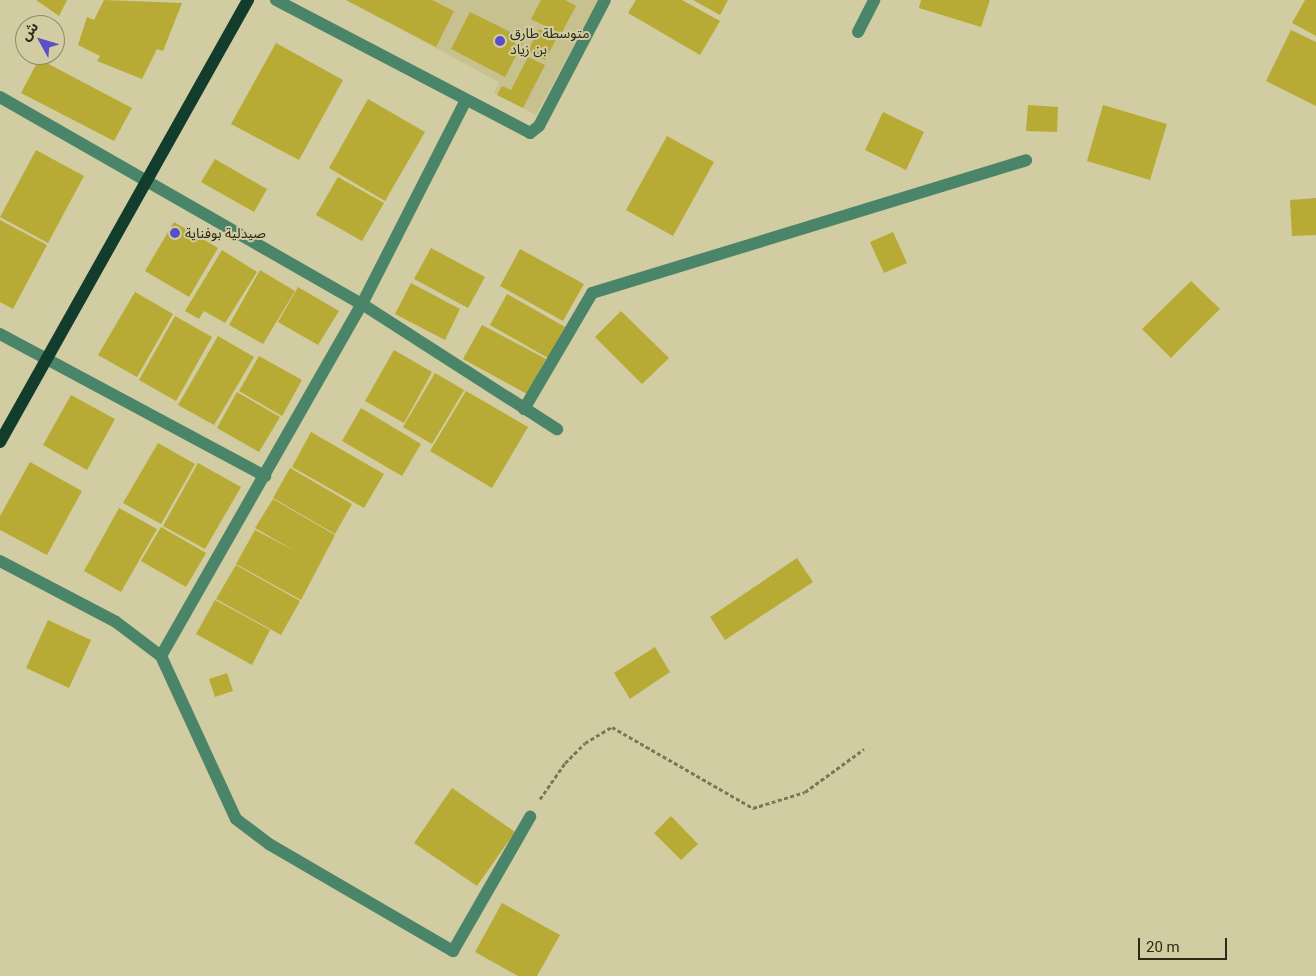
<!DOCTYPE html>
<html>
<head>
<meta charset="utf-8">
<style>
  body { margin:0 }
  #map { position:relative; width:1316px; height:976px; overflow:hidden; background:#d1cca1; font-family:Roboto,"Noto Sans Arabic",sans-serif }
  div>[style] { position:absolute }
  .built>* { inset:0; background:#c7c190 }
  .building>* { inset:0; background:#b8ab35 }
  .path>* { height:3px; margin-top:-1.5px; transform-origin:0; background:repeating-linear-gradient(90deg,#7a7759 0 4px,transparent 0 6.5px) }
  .minor>* { height:12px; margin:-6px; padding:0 6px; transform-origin:6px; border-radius:6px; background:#4a8569 }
  .major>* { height:12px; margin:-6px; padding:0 6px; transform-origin:6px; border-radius:6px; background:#123d2c }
  .dots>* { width:14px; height:14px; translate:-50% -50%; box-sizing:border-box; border:2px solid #d1cca1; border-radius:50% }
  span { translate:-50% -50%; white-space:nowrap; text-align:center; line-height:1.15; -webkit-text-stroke:4px #d1cca1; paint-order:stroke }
  .poi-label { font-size:14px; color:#2c2a19 }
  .left { translate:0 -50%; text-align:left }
  .north { position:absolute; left:15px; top:15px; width:50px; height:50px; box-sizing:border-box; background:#d1cca1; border:1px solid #8f8b6b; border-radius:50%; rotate:309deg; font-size:14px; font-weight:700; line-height:20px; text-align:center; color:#2c2a19 }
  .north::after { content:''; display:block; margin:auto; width:18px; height:22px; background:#5b4ec6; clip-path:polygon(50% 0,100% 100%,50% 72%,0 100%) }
  .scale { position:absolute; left:1138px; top:938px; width:89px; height:22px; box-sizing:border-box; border:2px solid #2c2a19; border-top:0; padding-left:6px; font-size:15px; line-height:18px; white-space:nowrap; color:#2c2a19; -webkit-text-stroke:4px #d1cca1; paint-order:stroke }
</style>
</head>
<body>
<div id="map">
  <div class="built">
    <div style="clip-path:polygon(346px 0,598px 0,536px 115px,494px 93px,499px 82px)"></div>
  </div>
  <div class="building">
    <div style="clip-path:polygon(36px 0,67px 0,59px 16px)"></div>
    <div style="clip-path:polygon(104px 0,182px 3px,163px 51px,157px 49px,142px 79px,97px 61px,100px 56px,78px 45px,87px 17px,94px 20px)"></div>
    <div style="clip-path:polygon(346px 0,432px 0,454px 11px,436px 47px)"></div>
    <div style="clip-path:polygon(541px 0,565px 0,576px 6px,561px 34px,531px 19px)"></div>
    <div style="clip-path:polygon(636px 0,682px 0,720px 21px,700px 55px,628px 13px)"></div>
    <div style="clip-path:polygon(693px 0,728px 0,720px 15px)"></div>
    <div style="clip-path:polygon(921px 0,990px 0,981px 27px,919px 8px)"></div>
    <div style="clip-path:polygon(1305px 0,1316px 0,1316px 36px,1292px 23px)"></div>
    <div style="clip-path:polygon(470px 12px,525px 39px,505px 77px,451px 49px)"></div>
    <div style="clip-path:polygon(539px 29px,557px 38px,545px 60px,528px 51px)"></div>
    <div style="clip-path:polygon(1291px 30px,1316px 42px,1316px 106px,1266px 81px)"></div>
    <div style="clip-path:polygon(276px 43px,343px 80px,299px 160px,231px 124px)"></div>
    <div style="clip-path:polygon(528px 57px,545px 65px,523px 108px,497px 95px,502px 86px,511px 90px)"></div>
    <div style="clip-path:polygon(39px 59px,132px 108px,114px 141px,21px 93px)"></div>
    <div style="clip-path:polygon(368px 99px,425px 132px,385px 201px,329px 168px)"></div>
    <div style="clip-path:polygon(1028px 105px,1058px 107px,1057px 132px,1026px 131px)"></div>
    <div style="clip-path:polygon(1103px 105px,1167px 124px,1150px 180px,1087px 161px)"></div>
    <div style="clip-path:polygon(883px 112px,924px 132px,906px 170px,865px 150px)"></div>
    <div style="clip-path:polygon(667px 136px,714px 162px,673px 236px,626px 210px)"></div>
    <div style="clip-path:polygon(36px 150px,84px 176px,48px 243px,0 217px)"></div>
    <div style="clip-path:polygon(215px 159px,267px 189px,254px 212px,201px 182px)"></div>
    <div style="clip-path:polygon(338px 177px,384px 203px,362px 241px,316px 215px)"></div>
    <div style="clip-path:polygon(1316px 198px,1316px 235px,1292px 236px,1290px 200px)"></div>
    <div style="clip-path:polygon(0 220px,47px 245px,13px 309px,0 302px)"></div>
    <div style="clip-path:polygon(174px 222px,218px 248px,189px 297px,145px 271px)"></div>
    <div style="clip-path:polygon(893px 232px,907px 263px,884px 273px,870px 242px)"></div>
    <div style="clip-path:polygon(431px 248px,485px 277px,468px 308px,414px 279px)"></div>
    <div style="clip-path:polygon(520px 249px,584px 284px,563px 321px,500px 286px)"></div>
    <div style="clip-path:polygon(222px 250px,257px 272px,225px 323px,204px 311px,199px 319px,185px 311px)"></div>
    <div style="clip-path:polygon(260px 270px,295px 291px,263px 344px,229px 325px)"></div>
    <div style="clip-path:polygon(1191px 281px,1220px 309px,1171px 358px,1142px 329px)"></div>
    <div style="clip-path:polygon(411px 283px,460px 309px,445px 340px,395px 314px)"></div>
    <div style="clip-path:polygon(298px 287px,339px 311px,318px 345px,278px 322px)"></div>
    <div style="clip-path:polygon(135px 292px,173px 314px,137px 377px,98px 355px)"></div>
    <div style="clip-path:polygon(507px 294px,565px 327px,548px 358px,490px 325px)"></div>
    <div style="clip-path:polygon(621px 311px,669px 358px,642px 384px,595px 337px)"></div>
    <div style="clip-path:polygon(175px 316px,212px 337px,176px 401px,139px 380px)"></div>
    <div style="clip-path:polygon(482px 325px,546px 359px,527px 394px,463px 359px)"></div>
    <div style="clip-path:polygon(218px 336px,254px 357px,214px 425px,178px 405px)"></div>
    <div style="clip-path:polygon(394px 350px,432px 372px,404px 423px,365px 401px)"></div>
    <div style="clip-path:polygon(259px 356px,302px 380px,282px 416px,239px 391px)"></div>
    <div style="clip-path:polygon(435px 373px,464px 390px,432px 444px,403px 427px)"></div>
    <div style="clip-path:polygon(466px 391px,528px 427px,492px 488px,430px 451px)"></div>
    <div style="clip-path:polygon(237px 392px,280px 417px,259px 452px,217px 428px)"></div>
    <div style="clip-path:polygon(71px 395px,115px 419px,87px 470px,43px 445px)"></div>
    <div style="clip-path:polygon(361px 408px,421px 444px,402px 476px,342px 441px)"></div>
    <div style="clip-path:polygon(311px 432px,384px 474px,364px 508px,292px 467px)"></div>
    <div style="clip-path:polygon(158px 443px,195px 464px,161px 524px,123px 503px)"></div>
    <div style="clip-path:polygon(30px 462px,82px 491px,47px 555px,0 530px,0 516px)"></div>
    <div style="clip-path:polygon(198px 463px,241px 487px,205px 549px,163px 526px)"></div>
    <div style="clip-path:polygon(290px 468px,352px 504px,335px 534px,273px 498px)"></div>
    <div style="clip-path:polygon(273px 499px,335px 535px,301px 600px,236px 564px,255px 530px,295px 551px,255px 528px)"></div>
    <div style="clip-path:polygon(119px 508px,157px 529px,121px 592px,84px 571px)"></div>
    <div style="clip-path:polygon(161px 527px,206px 553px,186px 587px,141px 561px)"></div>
    <div style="clip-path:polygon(797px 558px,813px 582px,725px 640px,710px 617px)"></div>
    <div style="clip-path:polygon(236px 565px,300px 601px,281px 635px,216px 599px)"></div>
    <div style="clip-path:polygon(215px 600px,270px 630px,252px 665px,196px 634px)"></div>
    <div style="clip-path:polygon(48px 620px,91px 640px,69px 688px,26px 668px)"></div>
    <div style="clip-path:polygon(655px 647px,670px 672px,630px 699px,614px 673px)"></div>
    <div style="clip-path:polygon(227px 673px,233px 691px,215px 697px,209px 679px)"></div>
    <div style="clip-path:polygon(452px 788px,515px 832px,477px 886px,414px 843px)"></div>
    <div style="clip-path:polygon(671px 816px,698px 844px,681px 860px,654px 833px)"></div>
    <div style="clip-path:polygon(502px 903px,560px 935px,537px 976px,518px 976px,475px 952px)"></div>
  </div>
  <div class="path">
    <div style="left:540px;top:799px;width:44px;rotate:-55.2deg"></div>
    <div style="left:565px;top:763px;width:28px;rotate:-45deg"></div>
    <div style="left:585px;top:743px;width:31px;rotate:-31deg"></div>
    <div style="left:612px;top:727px;width:163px;rotate:29.9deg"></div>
    <div style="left:753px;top:808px;width:54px;rotate:-17.1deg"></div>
    <div style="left:805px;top:792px;width:73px;rotate:-36.1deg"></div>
  </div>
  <div class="minor">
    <div style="left:276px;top:0;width:287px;rotate:27.6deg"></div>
    <div style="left:530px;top:133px;width:11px;rotate:-38deg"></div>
    <div style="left:539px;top:126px;width:142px;rotate:-62.4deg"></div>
    <div style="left:858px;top:32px;width:36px;rotate:-63deg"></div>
    <div style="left:0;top:97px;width:417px;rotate:29.8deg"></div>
    <div style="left:362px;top:304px;width:232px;rotate:32.7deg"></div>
    <div style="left:0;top:334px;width:301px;rotate:28.2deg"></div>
    <div style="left:524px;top:409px;width:134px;rotate:-59.6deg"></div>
    <div style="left:592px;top:293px;width:454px;rotate:-17deg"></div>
    <div style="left:0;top:561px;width:131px;rotate:27.7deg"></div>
    <div style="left:116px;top:622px;width:56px;rotate:37.1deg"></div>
    <div style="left:161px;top:656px;width:179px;rotate:65.3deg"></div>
    <div style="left:236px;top:819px;width:41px;rotate:37.1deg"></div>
    <div style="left:269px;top:844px;width:213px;rotate:30.2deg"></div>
    <div style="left:453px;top:951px;width:155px;rotate:-60.1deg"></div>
    <div style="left:161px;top:656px;width:405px;rotate:-60.3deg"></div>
    <div style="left:362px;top:304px;width:227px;rotate:-63deg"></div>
  </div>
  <div class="major">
    <div style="left:0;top:442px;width:507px;rotate:-60.7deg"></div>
  </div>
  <div class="dots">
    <div style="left:500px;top:41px;background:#5b4ec6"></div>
    <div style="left:175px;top:233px;background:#5b4ec6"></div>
  </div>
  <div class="poi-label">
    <span class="left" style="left:510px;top:41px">متوسطة طارق<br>بن زياد</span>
    <span class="left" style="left:185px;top:233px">صيدلية بوفناية</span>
  </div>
  <div class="north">ش</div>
  <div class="scale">20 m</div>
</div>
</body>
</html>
